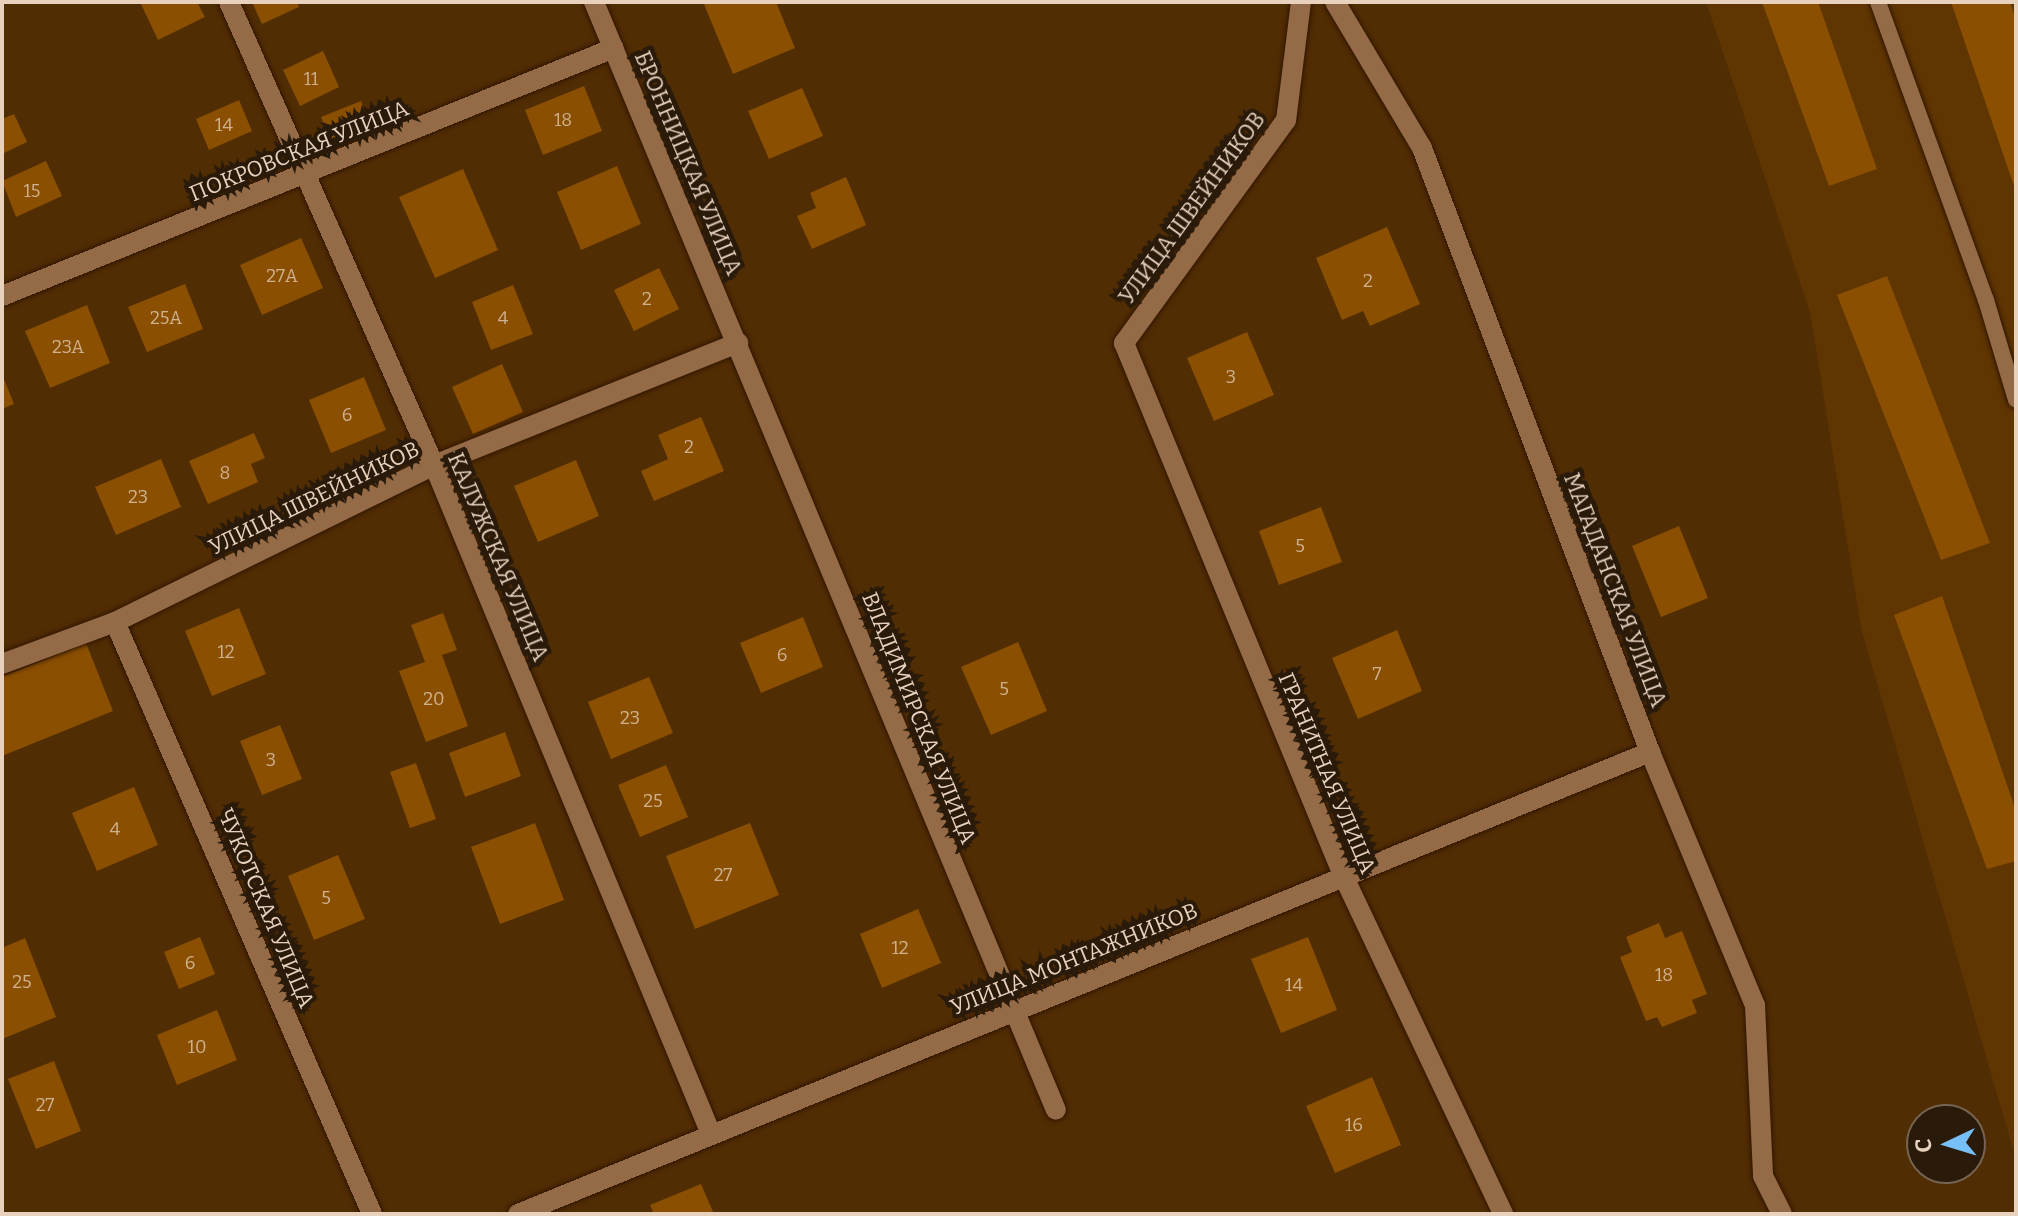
<!DOCTYPE html>
<html>
<head>
<meta charset="utf-8">
<style>
  body { margin:0 }
  #map { position:relative; width:2018px; height:1216px; overflow:hidden; background:#512d03; font-family:Bitter,serif }
  div>[style] { position:absolute }
  .built>* { inset:0; background:#5f3502 }
  .building>* { inset:0; background:#8a4f01 }
  .roads { filter:drop-shadow(0 0 2px #311600) drop-shadow(0 0 2px #311600) }
  .service>* { height:16px; margin:-8px; padding:0 8px; transform-origin:8px; border-radius:8px; background:#946b46 }
  .minor>* { height:20px; margin:-10px; padding:0 10px; transform-origin:10px; border-radius:10px; background:#946b46 }
  span { translate:-50% -50%; white-space:nowrap; text-align:center; line-height:1.15; -webkit-text-stroke:8px #2a1a0a; paint-order:stroke }
  .number-label { font-size:18px; color:#d0b18f }
  .number-label span { -webkit-text-stroke-width:0 }
  .street-label { font-size:22px; color:#e8d2be }
  .frame { position:absolute; inset:0; border:4px solid #e8d2be; pointer-events:none }
  .north { position:absolute; left:1906px; top:1104px; width:80px; height:80px; box-sizing:border-box; background:#2a1a0a; border:2px solid #766452; border-radius:50%; rotate:266deg; font-size:22px; font-weight:700; line-height:32px; text-align:center; color:#e8d2be }
  .north::after { content:''; display:block; margin:auto; width:28px; height:36px; background:#77bff7; clip-path:polygon(50% 0,100% 100%,50% 72%,0 100%) }
</style>
</head>
<body>
<div id="map">
  <div class="built">
    <div style="clip-path:polygon(1706px 2px,2016px 2px,2016px 1159px,1861px 628px,1810px 312px)"></div>
  </div>
  <div class="building">
    <div style="clip-path:polygon(140px 2px,197px 2px,205px 17px,158px 40px)"></div>
    <div style="clip-path:polygon(252px 2px,297px 2px,299px 7px,262px 24px)"></div>
    <div style="clip-path:polygon(703px 2px,776px 2px,795px 48px,733px 74px)"></div>
    <div style="clip-path:polygon(1762px 2px,1818px 2px,1877px 169px,1829px 186px)"></div>
    <div style="clip-path:polygon(1951px 2px,2010px 2px,2016px 20px,2016px 192px)"></div>
    <div style="clip-path:polygon(323px 51px,339px 87px,300px 106px,283px 70px)"></div>
    <div style="clip-path:polygon(584px 86px,602px 131px,543px 155px,525px 110px)"></div>
    <div style="clip-path:polygon(802px 88px,823px 136px,769px 159px,748px 111px)"></div>
    <div style="clip-path:polygon(239px 100px,252px 131px,209px 150px,196px 119px)"></div>
    <div style="clip-path:polygon(361px 101px,369px 124px,330px 139px,321px 117px)"></div>
    <div style="clip-path:polygon(14px 114px,27px 142px,2px 154px,2px 119px)"></div>
    <div style="clip-path:polygon(46px 161px,62px 196px,16px 217px,2px 181px)"></div>
    <div style="clip-path:polygon(617px 166px,641px 224px,581px 250px,557px 192px)"></div>
    <div style="clip-path:polygon(463px 169px,498px 250px,435px 278px,399px 197px)"></div>
    <div style="clip-path:polygon(846px 177px,866px 225px,812px 249px,797px 216px,816px 208px,810px 193px)"></div>
    <div style="clip-path:polygon(1387px 227px,1420px 304px,1370px 326px,1363px 311px,1342px 320px,1316px 258px)"></div>
    <div style="clip-path:polygon(301px 238px,323px 288px,262px 315px,240px 265px)"></div>
    <div style="clip-path:polygon(659px 268px,679px 309px,634px 331px,614px 290px)"></div>
    <div style="clip-path:polygon(1887px 276px,1990px 543px,1941px 560px,1837px 295px)"></div>
    <div style="clip-path:polygon(185px 284px,203px 329px,147px 352px,128px 307px)"></div>
    <div style="clip-path:polygon(513px 285px,533px 334px,491px 350px,472px 302px)"></div>
    <div style="clip-path:polygon(87px 305px,110px 363px,50px 388px,25px 331px)"></div>
    <div style="clip-path:polygon(1247px 332px,1274px 395px,1214px 421px,1187px 358px)"></div>
    <div style="clip-path:polygon(502px 364px,523px 412px,473px 434px,452px 387px)"></div>
    <div style="clip-path:polygon(2px 374px,14px 404px,2px 409px)"></div>
    <div style="clip-path:polygon(364px 377px,386px 430px,331px 453px,309px 400px)"></div>
    <div style="clip-path:polygon(701px 417px,724px 471px,654px 501px,641px 471px,668px 459px,658px 435px)"></div>
    <div style="clip-path:polygon(254px 433px,265px 458px,251px 464px,258px 482px,208px 504px,189px 461px)"></div>
    <div style="clip-path:polygon(161px 459px,181px 507px,116px 535px,95px 487px)"></div>
    <div style="clip-path:polygon(576px 460px,599px 516px,538px 542px,514px 486px)"></div>
    <div style="clip-path:polygon(1321px 507px,1342px 562px,1279px 585px,1259px 531px)"></div>
    <div style="clip-path:polygon(1679px 526px,1708px 598px,1661px 617px,1632px 546px)"></div>
    <div style="clip-path:polygon(1942px 596px,2016px 811px,2016px 861px,1987px 869px,1894px 615px)"></div>
    <div style="clip-path:polygon(239px 608px,266px 674px,212px 696px,185px 631px)"></div>
    <div style="clip-path:polygon(443px 613px,457px 650px,442px 655px,468px 726px,426px 742px,399px 671px,425px 662px,411px 625px)"></div>
    <div style="clip-path:polygon(803px 617px,823px 667px,761px 693px,740px 643px)"></div>
    <div style="clip-path:polygon(1397px 630px,1422px 691px,1358px 719px,1332px 658px)"></div>
    <div style="clip-path:polygon(1018px 642px,1047px 711px,991px 735px,961px 667px)"></div>
    <div style="clip-path:polygon(86px 643px,113px 711px,2px 756px,2px 677px)"></div>
    <div style="clip-path:polygon(649px 677px,673px 733px,611px 759px,588px 702px)"></div>
    <div style="clip-path:polygon(280px 725px,302px 779px,262px 795px,240px 741px)"></div>
    <div style="clip-path:polygon(505px 732px,521px 776px,465px 797px,449px 753px)"></div>
    <div style="clip-path:polygon(416px 763px,436px 819px,410px 828px,390px 772px)"></div>
    <div style="clip-path:polygon(666px 765px,688px 817px,640px 837px,618px 785px)"></div>
    <div style="clip-path:polygon(134px 787px,158px 845px,97px 871px,72px 813px)"></div>
    <div style="clip-path:polygon(535px 823px,564px 900px,500px 924px,471px 847px)"></div>
    <div style="clip-path:polygon(750px 823px,779px 895px,695px 929px,666px 856px)"></div>
    <div style="clip-path:polygon(338px 855px,365px 919px,314px 940px,288px 876px)"></div>
    <div style="clip-path:polygon(918px 909px,941px 963px,882px 988px,860px 934px)"></div>
    <div style="clip-path:polygon(1659px 923px,1665px 938px,1682px 931px,1707px 994px,1692px 1000px,1697px 1013px,1662px 1027px,1657px 1017px,1646px 1021px,1620px 957px,1632px 952px,1626px 937px)"></div>
    <div style="clip-path:polygon(200px 937px,215px 974px,179px 989px,164px 952px)"></div>
    <div style="clip-path:polygon(1308px 937px,1337px 1010px,1281px 1033px,1251px 959px)"></div>
    <div style="clip-path:polygon(25px 938px,56px 1017px,2px 1039px,2px 948px)"></div>
    <div style="clip-path:polygon(217px 1010px,237px 1060px,177px 1085px,157px 1035px)"></div>
    <div style="clip-path:polygon(54px 1061px,81px 1131px,36px 1149px,8px 1079px)"></div>
    <div style="clip-path:polygon(1372px 1077px,1401px 1145px,1335px 1173px,1306px 1106px)"></div>
    <div style="clip-path:polygon(701px 1184px,714px 1214px,654px 1214px,650px 1205px)"></div>
  </div>
  <div class="roads">
    <div class="service">
      <div style="left:1878px;top:2px;width:317px;rotate:70.1deg"></div>
      <div style="left:1986px;top:300px;width:104px;rotate:73.3deg"></div>
    </div>
    <div class="minor">
      <div style="left:229px;top:2px;width:506px;rotate:66.12deg"></div>
      <div style="left:434px;top:465px;width:724px;rotate:67.51deg"></div>
      <div style="left:594px;top:2px;width:1200px;rotate:67.37deg"></div>
      <div style="left:1301px;top:2px;width:119px;rotate:97.2deg"></div>
      <div style="left:1286px;top:120px;width:276px;rotate:126deg"></div>
      <div style="left:1124px;top:343px;width:575px;rotate:67.63deg"></div>
      <div style="left:1343px;top:875px;width:375px;rotate:64.7deg"></div>
      <div style="left:1335px;top:2px;width:170px;rotate:59.2deg"></div>
      <div style="left:1422px;top:148px;width:646px;rotate:69.32deg"></div>
      <div style="left:1650px;top:752px;width:274px;rotate:67.5deg"></div>
      <div style="left:1755px;top:1005px;width:171px;rotate:87.3deg"></div>
      <div style="left:1763px;top:1176px;width:42px;rotate:63.4deg"></div>
      <div style="left:2px;top:296px;width:660px;rotate:-22.06deg"></div>
      <div style="left:115px;top:622px;width:645px;rotate:66.53deg"></div>
      <div style="left:2px;top:664px;width:121px;rotate:-20.4deg"></div>
      <div style="left:115px;top:622px;width:356px;rotate:-26.2deg"></div>
      <div style="left:434px;top:465px;width:328px;rotate:-21.9deg"></div>
      <div style="left:518px;top:1214px;width:1223px;rotate:-22.2deg"></div>
    </div>
  </div>
  <div class="number-label">
    <span style="left:311px;top:79px">11</span>
    <span style="left:563px;top:120px">18</span>
    <span style="left:224px;top:125px">14</span>
    <span style="left:32px;top:191px">15</span>
    <span style="left:282px;top:276px">27А</span>
    <span style="left:1368px;top:281px">2</span>
    <span style="left:647px;top:299px">2</span>
    <span style="left:166px;top:318px">25А</span>
    <span style="left:503px;top:318px">4</span>
    <span style="left:68px;top:347px">23А</span>
    <span style="left:1231px;top:377px">3</span>
    <span style="left:347px;top:415px">6</span>
    <span style="left:689px;top:447px">2</span>
    <span style="left:225px;top:473px">8</span>
    <span style="left:138px;top:497px">23</span>
    <span style="left:1300px;top:546px">5</span>
    <span style="left:226px;top:652px">12</span>
    <span style="left:782px;top:655px">6</span>
    <span style="left:1377px;top:674px">7</span>
    <span style="left:1004px;top:689px">5</span>
    <span style="left:434px;top:699px">20</span>
    <span style="left:630px;top:718px">23</span>
    <span style="left:271px;top:760px">3</span>
    <span style="left:653px;top:801px">25</span>
    <span style="left:115px;top:829px">4</span>
    <span style="left:723px;top:875px">27</span>
    <span style="left:326px;top:898px">5</span>
    <span style="left:900px;top:948px">12</span>
    <span style="left:190px;top:963px">6</span>
    <span style="left:1664px;top:975px">18</span>
    <span style="left:22px;top:982px">25</span>
    <span style="left:1294px;top:985px">14</span>
    <span style="left:197px;top:1047px">10</span>
    <span style="left:45px;top:1105px">27</span>
    <span style="left:1354px;top:1125px">16</span>
  </div>
  <div class="street-label">
    <span style="left:299px;top:151px;rotate:-22deg">ПОКРОВСКАЯ УЛИЦА</span>
    <span style="left:688px;top:163px;rotate:67deg">БРОННИЦКАЯ УЛИЦА</span>
    <span style="left:1192px;top:208px;rotate:-54deg">УЛИЦА ШВЕЙНИКОВ</span>
    <span style="left:314px;top:498px;rotate:-26deg">УЛИЦА ШВЕЙНИКОВ</span>
    <span style="left:498px;top:557px;rotate:67deg">КАЛУЖСКАЯ УЛИЦА</span>
    <span style="left:1615px;top:590px;rotate:69deg">МАГАДАНСКАЯ УЛИЦА</span>
    <span style="left:919px;top:718px;rotate:68deg">ВЛАДИМИРСКАЯ УЛИЦА</span>
    <span style="left:1327px;top:773px;rotate:67deg">ГРАНИТНАЯ УЛИЦА</span>
    <span style="left:266px;top:908px;rotate:67deg">ЧУКОТСКАЯ УЛИЦА</span>
    <span style="left:1074px;top:959px;rotate:-22deg">УЛИЦА МОНТАЖНИКОВ</span>
  </div>
  <div class="frame"></div>
  <div class="north">С</div>
</div>
</body>
</html>
